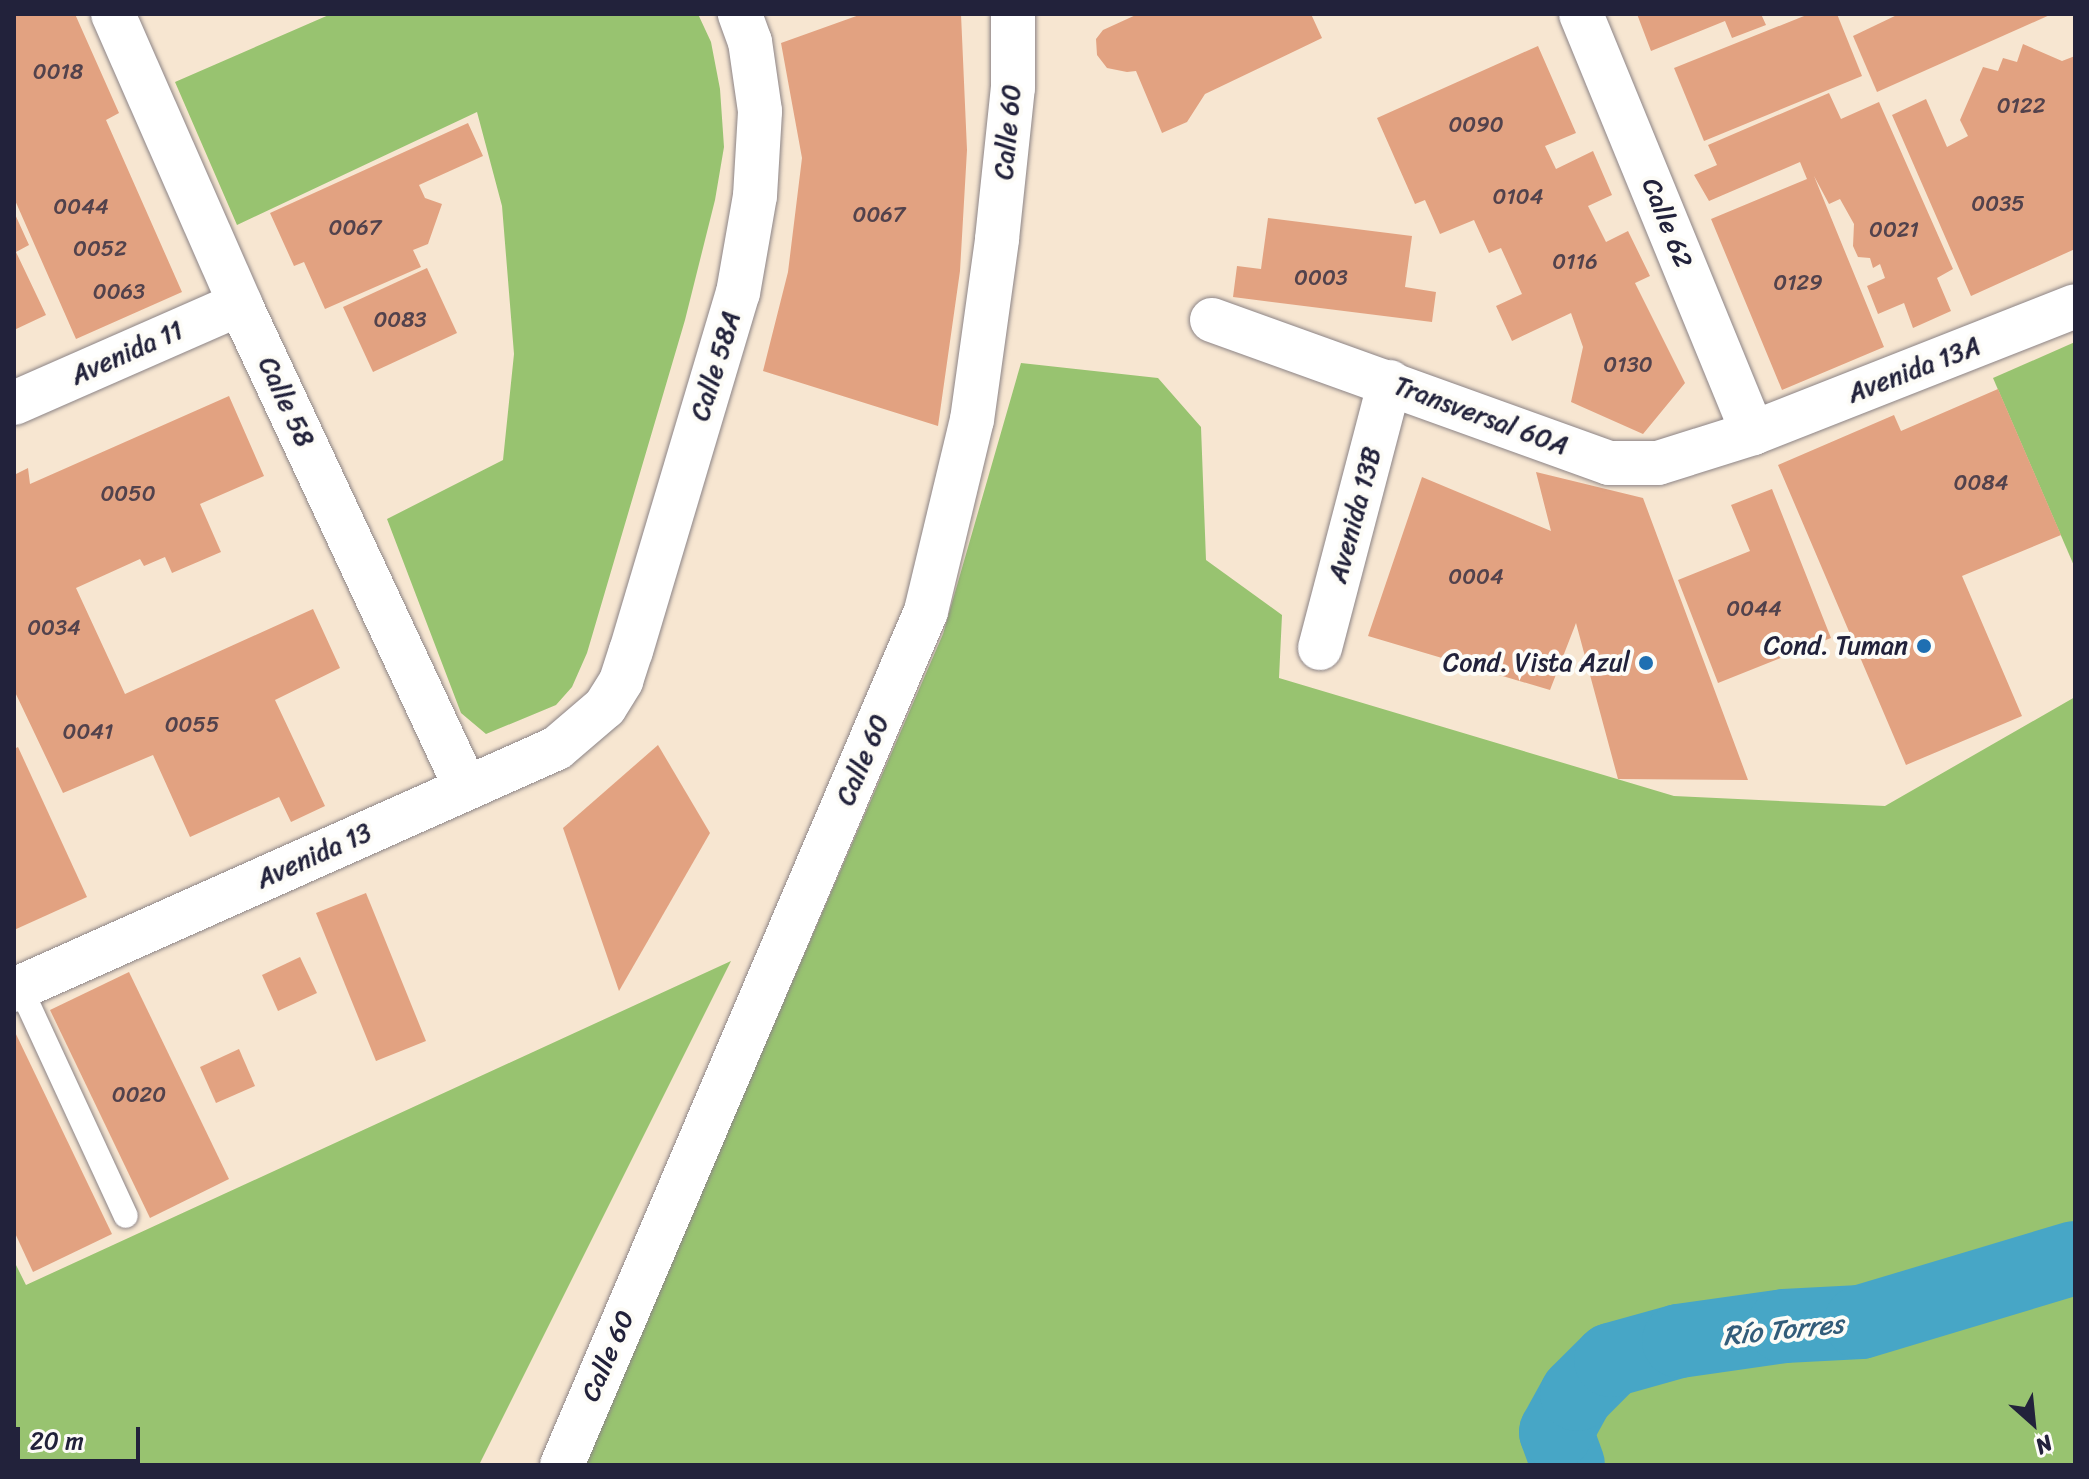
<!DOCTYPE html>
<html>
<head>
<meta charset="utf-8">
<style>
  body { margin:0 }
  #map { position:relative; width:2089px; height:1479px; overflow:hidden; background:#f7e6d1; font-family:Sriracha,sans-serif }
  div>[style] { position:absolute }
  .green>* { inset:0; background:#98c370 }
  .river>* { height:74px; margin:-37px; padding:0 37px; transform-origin:37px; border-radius:37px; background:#47a6c6 }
  .building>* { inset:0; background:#e2a281 }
  .roads { filter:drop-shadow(0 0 2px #8c8486) drop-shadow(0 0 2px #8c8486) }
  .service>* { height:24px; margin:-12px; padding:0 12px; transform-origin:12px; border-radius:12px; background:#fff }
  .minor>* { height:44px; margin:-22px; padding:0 22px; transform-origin:22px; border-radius:22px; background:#fff }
  .tertiary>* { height:44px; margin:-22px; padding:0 22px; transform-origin:22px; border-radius:22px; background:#fff }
  .dots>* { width:22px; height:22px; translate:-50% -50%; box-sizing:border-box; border:4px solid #fdfcf7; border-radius:50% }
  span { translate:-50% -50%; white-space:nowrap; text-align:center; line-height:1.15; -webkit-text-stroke:8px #fdfcf7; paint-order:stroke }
  .number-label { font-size:22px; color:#52424c }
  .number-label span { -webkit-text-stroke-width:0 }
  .street-label { font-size:26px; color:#22223b }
  .poi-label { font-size:26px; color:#22223b }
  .right { translate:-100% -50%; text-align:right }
  .water-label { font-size:28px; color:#335d7a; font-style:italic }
  .frame { position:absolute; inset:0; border:16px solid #22223b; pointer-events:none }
  .north { position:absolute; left:1993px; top:1383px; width:80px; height:80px; -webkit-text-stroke:6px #fdfcf7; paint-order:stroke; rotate:153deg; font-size:22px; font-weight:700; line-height:32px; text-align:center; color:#22223b }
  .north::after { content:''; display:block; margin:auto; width:28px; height:36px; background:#22223b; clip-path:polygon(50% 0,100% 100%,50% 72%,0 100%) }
  .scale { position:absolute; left:16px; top:1427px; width:124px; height:36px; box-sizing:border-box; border:4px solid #22223b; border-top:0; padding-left:10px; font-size:24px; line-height:28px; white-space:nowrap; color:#22223b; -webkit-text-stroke:6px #fdfcf7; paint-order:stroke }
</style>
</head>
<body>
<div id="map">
  <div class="green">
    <div style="clip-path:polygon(331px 14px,698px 14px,711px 42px,720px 89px,724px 147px,715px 200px,685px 320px,587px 653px,572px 687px,556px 705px,486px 734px,461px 713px,387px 519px,503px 460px,514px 354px,502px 206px,477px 112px,237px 225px,175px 82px)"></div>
    <div style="clip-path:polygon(2075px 342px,2075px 568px,1993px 378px)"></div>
    <div style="clip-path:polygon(1021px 363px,1158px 378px,1201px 427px,1206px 560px,1282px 615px,1279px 678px,1674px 796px,1885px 806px,2075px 697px,2075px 1465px,583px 1465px,943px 634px)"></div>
    <div style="clip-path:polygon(731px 961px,479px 1465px,14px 1465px,14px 1261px,26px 1285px)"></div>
  </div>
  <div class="river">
    <div style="left:1568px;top:1465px;width:35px;rotate:-110deg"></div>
    <div style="left:1556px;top:1432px;width:43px;rotate:-61.1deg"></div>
    <div style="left:1577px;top:1394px;width:48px;rotate:-45deg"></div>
    <div style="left:1611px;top:1360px;width:71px;rotate:-15.6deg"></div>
    <div style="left:1679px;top:1341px;width:106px;rotate:-8.1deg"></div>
    <div style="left:1784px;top:1326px;width:77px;rotate:-3deg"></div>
    <div style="left:1861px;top:1322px;width:223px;rotate:-16.7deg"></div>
  </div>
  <div class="building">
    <div style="clip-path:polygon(14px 14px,75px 14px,119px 113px,106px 120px,182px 292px,76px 339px,14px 198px)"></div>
    <div style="clip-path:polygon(862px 14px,961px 14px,967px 150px,960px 271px,938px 426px,763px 371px,788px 272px,802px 158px,781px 43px)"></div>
    <div style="clip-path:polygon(1138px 14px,1311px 14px,1322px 38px,1205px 94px,1187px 122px,1162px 133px,1136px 71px,1127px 72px,1107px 68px,1097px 55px,1096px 39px,1103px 30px)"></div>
    <div style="clip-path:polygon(1637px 14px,1761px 14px,1766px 25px,1732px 38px,1725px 21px,1651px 51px)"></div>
    <div style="clip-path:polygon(1809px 14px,1837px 14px,1862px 76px,1704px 141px,1674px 68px)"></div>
    <div style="clip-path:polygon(1899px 14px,2052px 14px,1877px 92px,1853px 36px)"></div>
    <div style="clip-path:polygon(2023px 44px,2062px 61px,2075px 56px,2075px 249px,1971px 296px,1892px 115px,1926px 99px,1947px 147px,1968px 136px,1960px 120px,1983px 67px,1998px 71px,2003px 58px,2017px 62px)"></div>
    <div style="clip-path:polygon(1538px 46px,1576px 133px,1545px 146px,1556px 169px,1593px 151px,1612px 195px,1588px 206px,1606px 242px,1628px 231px,1650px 276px,1635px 283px,1685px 383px,1643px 434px,1571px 402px,1583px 347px,1571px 313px,1512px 341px,1496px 306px,1522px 294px,1501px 248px,1489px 253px,1474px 220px,1440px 234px,1425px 200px,1415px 204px,1377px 118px)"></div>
    <div style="clip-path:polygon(1829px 93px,1841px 119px,1879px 102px,1953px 269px,1937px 278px,1951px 311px,1913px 328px,1904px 303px,1878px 314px,1867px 286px,1885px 278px,1880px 264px,1873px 268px,1870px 258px,1858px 257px,1853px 246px,1854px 224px,1840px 199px,1829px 204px,1814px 176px,1884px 347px,1782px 390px,1711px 219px,1807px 179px,1800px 162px,1709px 201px,1694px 175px,1717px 165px,1708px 145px)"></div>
    <div style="clip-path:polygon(468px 123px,483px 156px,419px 185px,425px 198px,442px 204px,428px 244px,413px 250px,421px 267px,325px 309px,304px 262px,294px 266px,270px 213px)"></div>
    <div style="clip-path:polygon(14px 212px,29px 245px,16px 252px,46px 315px,14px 330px)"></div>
    <div style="clip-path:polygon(1268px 218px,1412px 236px,1405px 287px,1436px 292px,1432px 322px,1233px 297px,1237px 266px,1261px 269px)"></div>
    <div style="clip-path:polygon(427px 268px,457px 333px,373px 372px,343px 307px)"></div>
    <div style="clip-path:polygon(1998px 389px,2061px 535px,1962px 576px,2022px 716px,1906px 765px,1778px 465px,1894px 415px,1901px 431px)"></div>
    <div style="clip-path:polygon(229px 396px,264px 476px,200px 504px,221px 552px,172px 573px,165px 557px,144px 566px,140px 559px,76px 588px,125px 694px,313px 609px,340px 668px,275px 700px,325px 806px,291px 822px,279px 797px,190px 837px,153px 755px,63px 793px,14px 690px,14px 475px,28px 468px,30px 484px)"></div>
    <div style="clip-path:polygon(1536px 472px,1643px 498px,1748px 780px,1618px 779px,1576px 623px,1550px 690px,1368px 636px,1422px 477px,1551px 531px)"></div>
    <div style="clip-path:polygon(1772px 489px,1831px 638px,1718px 683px,1678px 580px,1750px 551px,1731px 505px)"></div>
    <div style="clip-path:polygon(658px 745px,710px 833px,619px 991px,563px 828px)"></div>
    <div style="clip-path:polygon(18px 747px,87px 897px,14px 930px,14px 749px)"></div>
    <div style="clip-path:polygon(366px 893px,426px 1041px,376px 1061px,316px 913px)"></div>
    <div style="clip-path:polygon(300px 957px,317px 993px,278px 1011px,262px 975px)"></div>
    <div style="clip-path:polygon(129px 972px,229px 1179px,150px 1218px,50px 1010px)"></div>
    <div style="clip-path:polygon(14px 1030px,112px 1234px,33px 1272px,14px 1231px)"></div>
    <div style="clip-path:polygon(239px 1049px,255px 1086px,216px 1103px,200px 1067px)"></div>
  </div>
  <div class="roads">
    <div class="service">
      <div style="left:20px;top:987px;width:252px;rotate:65.2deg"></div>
    </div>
    <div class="minor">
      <div style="left:113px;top:14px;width:317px;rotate:66.3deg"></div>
      <div style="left:240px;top:304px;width:534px;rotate:64.97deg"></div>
      <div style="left:1581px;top:14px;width:453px;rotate:67.7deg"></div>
      <div style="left:1212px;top:320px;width:422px;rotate:19.8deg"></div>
      <div style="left:1609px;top:463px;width:49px"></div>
      <div style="left:1658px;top:463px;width:100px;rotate:-17.5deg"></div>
      <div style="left:1753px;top:433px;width:346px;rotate:-21.5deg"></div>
      <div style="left:14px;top:403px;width:247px;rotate:-23.7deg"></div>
      <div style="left:1320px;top:648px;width:275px;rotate:-75.3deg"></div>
      <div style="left:14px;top:990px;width:594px;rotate:-24.02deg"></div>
      <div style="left:557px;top:748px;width:63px;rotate:-40.5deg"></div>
      <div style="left:605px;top:707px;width:31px;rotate:-58deg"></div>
      <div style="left:621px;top:681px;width:32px;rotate:-72deg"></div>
      <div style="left:631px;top:651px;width:374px;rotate:-73.4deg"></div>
      <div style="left:738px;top:293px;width:98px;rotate:-80.1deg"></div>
      <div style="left:755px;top:196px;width:85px;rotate:-86.6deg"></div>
      <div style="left:760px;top:111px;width:70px;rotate:-98.2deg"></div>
      <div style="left:750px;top:42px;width:30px;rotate:-110deg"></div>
    </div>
    <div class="tertiary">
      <div style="left:562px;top:1465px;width:928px;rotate:-66.91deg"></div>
      <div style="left:926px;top:611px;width:196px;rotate:-76.5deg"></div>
      <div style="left:972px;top:420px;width:183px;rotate:-82.1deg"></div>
      <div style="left:997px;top:239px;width:152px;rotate:-84deg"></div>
      <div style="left:1013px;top:88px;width:74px;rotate:-90deg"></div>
    </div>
  </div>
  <div class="dots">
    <div style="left:1924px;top:646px;background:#1f6fb2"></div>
    <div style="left:1646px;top:663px;background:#1f6fb2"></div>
  </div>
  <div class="number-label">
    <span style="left:58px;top:72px">0018</span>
    <span style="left:2021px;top:106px">0122</span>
    <span style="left:1476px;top:125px">0090</span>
    <span style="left:1518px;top:197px">0104</span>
    <span style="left:1998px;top:204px">0035</span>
    <span style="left:81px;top:207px">0044</span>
    <span style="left:879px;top:215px">0067</span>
    <span style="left:355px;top:228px">0067</span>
    <span style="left:1894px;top:230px">0021</span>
    <span style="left:100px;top:249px">0052</span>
    <span style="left:1575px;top:262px">0116</span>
    <span style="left:1321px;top:278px">0003</span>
    <span style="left:1798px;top:283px">0129</span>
    <span style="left:119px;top:292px">0063</span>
    <span style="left:400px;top:320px">0083</span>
    <span style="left:1628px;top:365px">0130</span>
    <span style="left:1981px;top:483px">0084</span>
    <span style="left:128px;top:494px">0050</span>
    <span style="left:1476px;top:577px">0004</span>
    <span style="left:1754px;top:609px">0044</span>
    <span style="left:54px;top:628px">0034</span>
    <span style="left:192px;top:725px">0055</span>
    <span style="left:88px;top:732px">0041</span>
    <span style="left:139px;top:1095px">0020</span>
  </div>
  <div class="street-label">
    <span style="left:1008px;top:132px;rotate:-85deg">Calle 60</span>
    <span style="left:1667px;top:223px;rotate:68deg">Calle 62</span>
    <span style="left:127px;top:353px;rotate:-24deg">Avenida 11</span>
    <span style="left:716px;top:366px;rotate:-73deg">Calle 58A</span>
    <span style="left:1914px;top:370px;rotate:-21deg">Avenida 13A</span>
    <span style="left:286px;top:402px;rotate:65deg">Calle 58</span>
    <span style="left:1481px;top:416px;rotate:20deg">Transversal 60A</span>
    <span style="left:1355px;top:515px;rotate:-75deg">Avenida 13B</span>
    <span style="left:863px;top:760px;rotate:-67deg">Calle 60</span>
    <span style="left:314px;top:856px;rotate:-24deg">Avenida 13</span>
    <span style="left:608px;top:1356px;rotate:-67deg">Calle 60</span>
  </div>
  <div class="poi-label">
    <span class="right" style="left:1908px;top:646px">Cond. Tuman</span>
    <span class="right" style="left:1630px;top:663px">Cond. Vista Azul</span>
  </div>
  <div class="water-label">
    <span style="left:1783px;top:1330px;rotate:-6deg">Río Torres</span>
  </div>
  <div class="frame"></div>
  <div class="north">N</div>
  <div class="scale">20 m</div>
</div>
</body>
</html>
